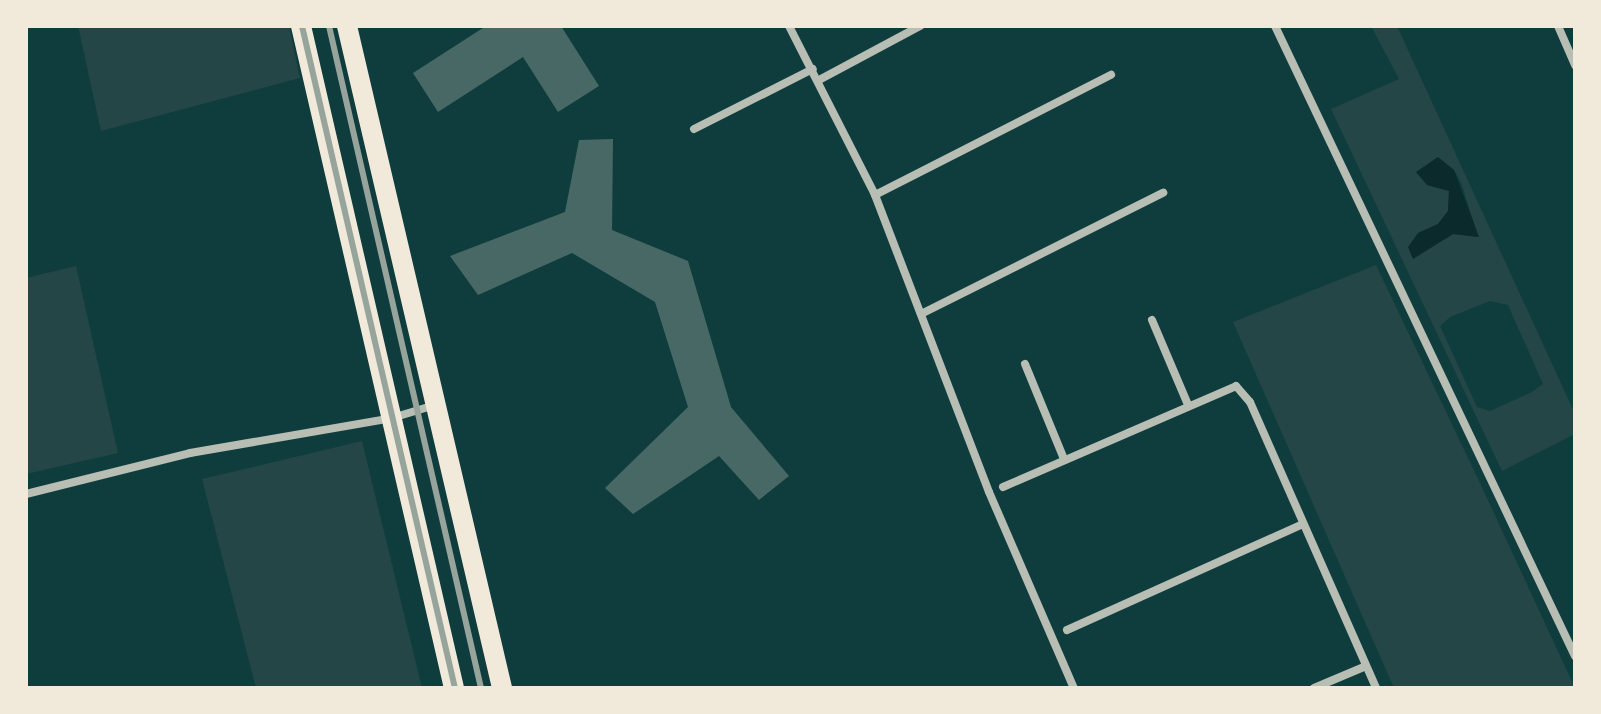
<!DOCTYPE html>
<html>
<head>
<meta charset="utf-8">
<style>
  body { margin:0 }
  #map { position:relative; width:1601px; height:714px; overflow:hidden; background:#0f3d3e; font-family:Jost,sans-serif }
  div>[style] { position:absolute }
  .green>* { inset:0; background:#244646 }
  .water>* { inset:0; background:#0a2a2b }
  .building>* { inset:0; background:#486865 }
  .minor>* { height:8px; margin:-4px; padding:0 4px; transform-origin:4px; border-radius:4px; background:#b8beb3 }
  .trunk>* { height:20px; margin:-10px; padding:0 10px; transform-origin:10px; border-radius:10px; background:#f1e9da }
  .rail>* { height:6px; margin:-3px; padding:0 3px; transform-origin:3px; border-radius:3px; background:#97a49c }
  span { translate:-50% -50%; white-space:nowrap; text-align:center; line-height:1.15; -webkit-text-stroke:7px #f1e9da; paint-order:stroke }
  .frame { position:absolute; inset:0; border:28px solid #f1e9da; pointer-events:none }
</style>
</head>
<body>
<div id="map">
  <div class="green">
    <div style="clip-path:polygon(78px 26px,289px 26px,300px 78px,101px 131px)"></div>
    <div style="clip-path:polygon(evenodd,1371px 26px,1397px 26px,1575px 414px,1575px 434px,1502px 471px,1331px 109px,1399px 79px,1371px 26px,1444px 163px,1454px 170px,1462px 185px,1478px 237px,1454px 234px,1436px 244px,1418px 233px,1438px 224px,1448px 211px,1449px 191px,1427px 185px,1444px 163px,1371px 26px,1490px 301px,1508px 305px,1543px 384px,1532px 392px,1490px 411px,1477px 407px,1440px 326px,1450px 317px,1490px 301px)"></div>
    <div style="clip-path:polygon(1376px 265px,1480px 483px,1575px 688px,1394px 688px,1233px 322px)"></div>
    <div style="clip-path:polygon(76px 266px,118px 453px,26px 474px,26px 278px)"></div>
    <div style="clip-path:polygon(362px 441px,422px 688px,256px 688px,202px 479px)"></div>
  </div>
  <div class="water">
    <div style="clip-path:polygon(1438px 157px,1454px 170px,1479px 237px,1453px 234px,1413px 259px,1408px 247px,1418px 233px,1438px 224px,1448px 211px,1449px 191px,1427px 185px,1416px 172px)"></div>
  </div>
  <div class="building">
    <div style="clip-path:polygon(486px 26px,561px 26px,599px 86px,558px 112px,523px 57px,438px 112px,413px 73px)"></div>
    <div style="clip-path:polygon(613px 139px,612px 230px,688px 261px,731px 407px,789px 476px,759px 500px,719px 456px,633px 514px,605px 488px,688px 407px,655px 302px,572px 253px,478px 295px,450px 256px,565px 212px,579px 140px)"></div>
  </div>
  <div class="minor">
    <div style="left:789px;top:26px;width:190px;rotate:63deg"></div>
    <div style="left:875px;top:195px;width:318px;rotate:69deg"></div>
    <div style="left:989px;top:492px;width:214px;rotate:66.6deg"></div>
    <div style="left:1275px;top:26px;width:698px;rotate:64.54deg"></div>
    <div style="left:1558px;top:26px;width:43px;rotate:66.4deg"></div>
    <div style="left:819px;top:80px;width:115px;rotate:-28.1deg"></div>
    <div style="left:694px;top:129px;width:133px;rotate:-26.8deg"></div>
    <div style="left:875px;top:195px;width:265px;rotate:-27deg"></div>
    <div style="left:921px;top:314px;width:271px;rotate:-26.6deg"></div>
    <div style="left:1152px;top:320px;width:92px;rotate:67deg"></div>
    <div style="left:1025px;top:364px;width:103px;rotate:67.7deg"></div>
    <div style="left:1003px;top:487px;width:254px;rotate:-23.4deg"></div>
    <div style="left:1236px;top:386px;width:21px;rotate:49deg"></div>
    <div style="left:1250px;top:402px;width:313px;rotate:66.2deg"></div>
    <div style="left:26px;top:494px;width:169px;rotate:-14deg"></div>
    <div style="left:190px;top:453px;width:205px;rotate:-9.8deg"></div>
    <div style="left:392px;top:418px;width:45px;rotate:-16.8deg"></div>
    <div style="left:1067px;top:630px;width:259px;rotate:-24.2deg"></div>
    <div style="left:1314px;top:688px;width:56px;rotate:-22.9deg"></div>
  </div>
  <div class="trunk">
    <div style="left:301px;top:26px;width:679px;rotate:76.99deg"></div>
    <div style="left:347px;top:26px;width:680px;rotate:76.82deg"></div>
  </div>
  <div class="rail">
    <div style="left:302px;top:26px;width:679px;rotate:76.99deg"></div>
    <div style="left:329px;top:26px;width:679px;rotate:77.07deg"></div>
  </div>
  <div class="frame"></div>
</div>
</body>
</html>
